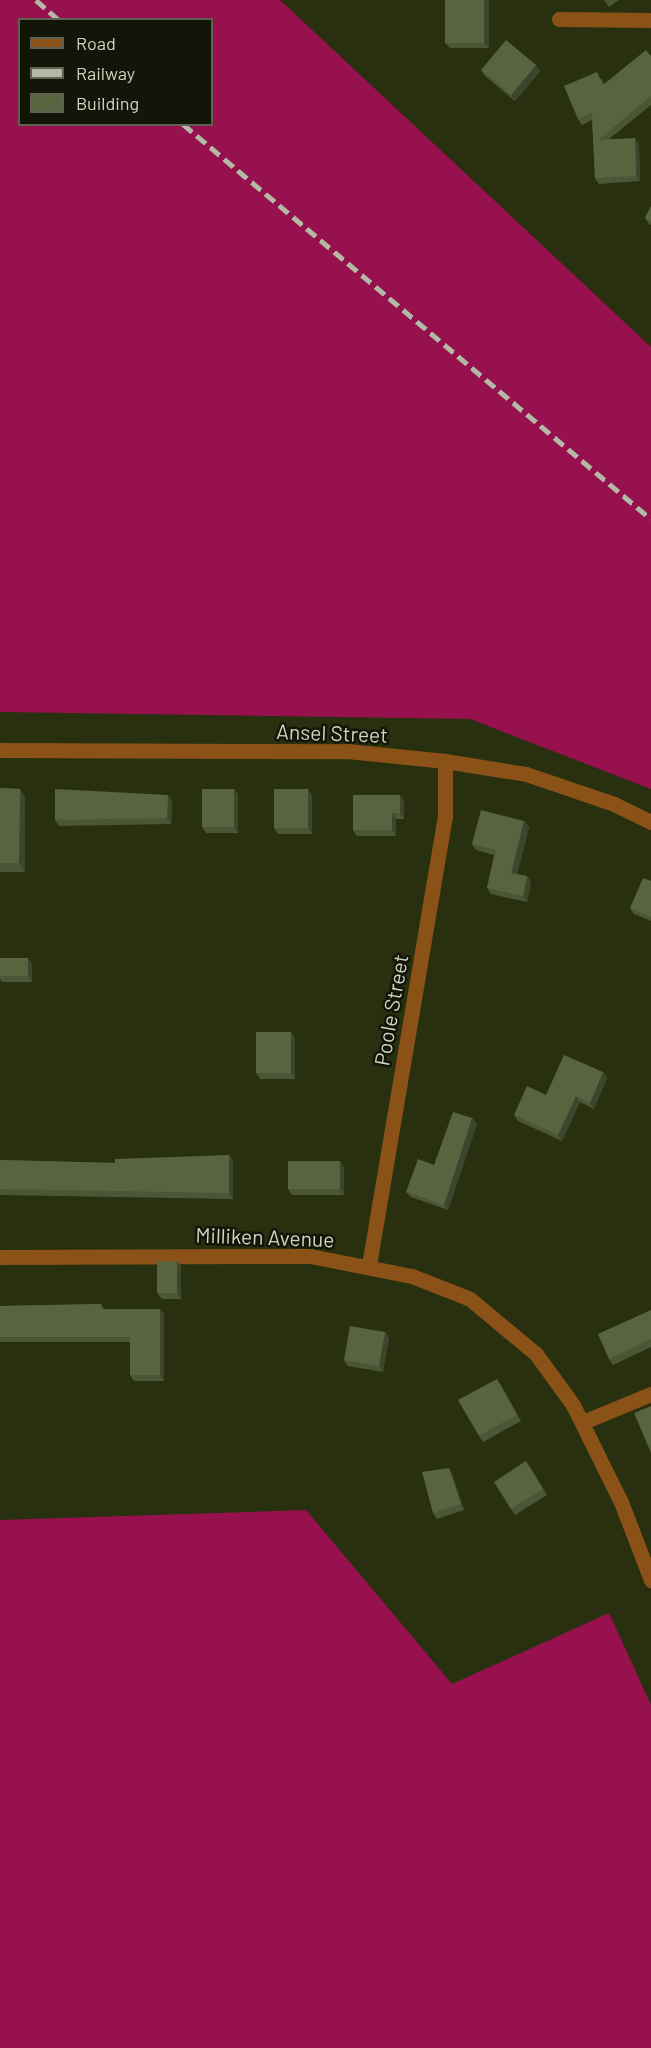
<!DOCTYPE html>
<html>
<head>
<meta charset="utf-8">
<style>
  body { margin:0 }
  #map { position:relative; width:651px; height:2048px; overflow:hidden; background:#28300f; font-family:Barlow,sans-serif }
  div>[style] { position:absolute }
  .forest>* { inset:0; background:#96114d }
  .minor>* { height:15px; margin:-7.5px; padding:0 7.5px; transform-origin:7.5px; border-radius:7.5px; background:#8b5218 }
  .rail>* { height:4.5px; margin-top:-2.25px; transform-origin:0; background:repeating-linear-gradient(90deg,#b3b9a4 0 12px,transparent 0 18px) }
  .wall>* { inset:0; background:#4d5537 }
  .shaded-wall>* { inset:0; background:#3e452d }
  .building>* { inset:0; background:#596340 }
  span { translate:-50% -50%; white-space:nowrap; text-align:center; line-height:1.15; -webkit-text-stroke:5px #121608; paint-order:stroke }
  .street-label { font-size:21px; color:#cfd5c2 }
  .legend { position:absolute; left:18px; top:18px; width:195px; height:108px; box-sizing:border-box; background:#121608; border:2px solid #5e6252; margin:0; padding:8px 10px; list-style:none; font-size:18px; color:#cfd5c2 }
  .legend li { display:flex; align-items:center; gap:12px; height:30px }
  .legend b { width:30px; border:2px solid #5e6252 }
</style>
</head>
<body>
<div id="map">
  <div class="forest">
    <div style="clip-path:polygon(evenodd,0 0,280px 0,651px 347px,651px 789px,470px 719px,0 712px,0 0,20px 20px,212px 20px,212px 124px,20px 124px,20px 20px)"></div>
    <div style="clip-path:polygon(306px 1510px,452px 1684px,609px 1613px,651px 1705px,651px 2048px,0 2048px,0 1520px)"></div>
  </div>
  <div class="minor">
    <div style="left:559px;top:19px;width:92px;rotate:0.6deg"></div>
    <div style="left:0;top:750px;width:347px;rotate:0.2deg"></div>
    <div style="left:347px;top:751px;width:99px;rotate:5.8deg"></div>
    <div style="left:445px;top:761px;width:82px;rotate:9.1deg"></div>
    <div style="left:526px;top:774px;width:93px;rotate:18.8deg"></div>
    <div style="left:614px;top:804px;width:41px;rotate:25.9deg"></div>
    <div style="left:0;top:1257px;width:310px;rotate:-0.2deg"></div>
    <div style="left:310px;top:1256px;width:104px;rotate:11.1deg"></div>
    <div style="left:412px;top:1276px;width:62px;rotate:21.6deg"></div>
    <div style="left:470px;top:1299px;width:86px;rotate:39.8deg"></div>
    <div style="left:536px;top:1354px;width:63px;rotate:54deg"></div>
    <div style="left:573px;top:1405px;width:108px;rotate:63.7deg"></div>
    <div style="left:621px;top:1502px;width:84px;rotate:69deg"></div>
    <div style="left:369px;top:1265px;width:454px;rotate:-80.4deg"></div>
    <div style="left:445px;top:817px;width:56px;rotate:-90deg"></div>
    <div style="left:583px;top:1422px;width:74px;rotate:-22.4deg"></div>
  </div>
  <div class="rail">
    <div style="left:36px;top:0;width:30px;rotate:41deg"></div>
    <div style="left:183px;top:124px;width:612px;rotate:40.16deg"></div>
  </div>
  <div class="wall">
    <div style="clip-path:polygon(489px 0,489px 48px,450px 48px,445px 43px)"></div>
    <div style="clip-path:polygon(604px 0,619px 0,609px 7px)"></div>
    <div style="clip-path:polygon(651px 56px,651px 105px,609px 139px,639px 144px,640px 181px,599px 184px,595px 178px,592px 120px,582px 125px,578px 119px,601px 78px,604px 84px)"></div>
    <div style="clip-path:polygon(481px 70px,540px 71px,515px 101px,485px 76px)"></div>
    <div style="clip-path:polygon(651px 206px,651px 225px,649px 224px,645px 218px)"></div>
    <div style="clip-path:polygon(0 788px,20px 789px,25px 797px,25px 872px,0 872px)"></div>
    <div style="clip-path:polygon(234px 789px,238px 795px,238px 833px,206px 833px,202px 827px)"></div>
    <div style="clip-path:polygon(308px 789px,312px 795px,312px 834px,278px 834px,274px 828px)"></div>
    <div style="clip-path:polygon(168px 795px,172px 801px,171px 824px,59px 826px,55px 820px)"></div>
    <div style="clip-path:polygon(404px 801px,404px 819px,396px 819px,396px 836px,357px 836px,353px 830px)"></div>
    <div style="clip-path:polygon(524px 821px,529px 827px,517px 874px,527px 876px,531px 882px,527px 902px,491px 894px,487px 888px,494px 855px,476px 850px,472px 844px)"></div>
    <div style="clip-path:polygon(651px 881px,651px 921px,634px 914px,630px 908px)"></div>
    <div style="clip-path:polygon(0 958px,28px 958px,32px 964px,32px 982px,2px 982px,0 979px)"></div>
    <div style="clip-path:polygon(291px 1032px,295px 1038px,295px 1079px,260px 1079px,256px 1073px)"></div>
    <div style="clip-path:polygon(603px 1072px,607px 1078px,594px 1109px,580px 1102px,562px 1141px,518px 1121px,514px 1115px,546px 1095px)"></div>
    <div style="clip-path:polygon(472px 1118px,477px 1124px,448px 1210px,411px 1197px,406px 1192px,434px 1165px)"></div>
    <div style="clip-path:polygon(229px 1155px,233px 1161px,233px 1199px,0 1195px,0 1160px,115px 1163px)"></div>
    <div style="clip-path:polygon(344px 1167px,344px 1195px,292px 1195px,288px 1189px)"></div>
    <div style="clip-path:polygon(177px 1261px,181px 1267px,181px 1299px,162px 1299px,157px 1293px)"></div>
    <div style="clip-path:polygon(101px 1304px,104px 1309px,160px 1309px,164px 1314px,164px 1381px,134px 1381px,130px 1375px,130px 1342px,0 1342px,0 1306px)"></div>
    <div style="clip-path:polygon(651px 1310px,651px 1347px,613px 1365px,609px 1359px)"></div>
    <div style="clip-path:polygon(385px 1332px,389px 1338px,383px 1372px,348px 1366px,344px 1360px)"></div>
    <div style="clip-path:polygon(501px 1385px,521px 1421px,483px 1442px,479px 1436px)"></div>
    <div style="clip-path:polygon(530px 1467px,547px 1495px,515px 1515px,511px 1509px)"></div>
    <div style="clip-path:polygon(449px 1468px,452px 1474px,464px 1510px,437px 1519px,433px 1513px)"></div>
  </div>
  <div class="shaded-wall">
    <div style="clip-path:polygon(484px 0,489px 0,489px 48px,484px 43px)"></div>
    <div style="clip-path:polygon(536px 65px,540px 71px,515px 101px,511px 95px)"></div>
    <div style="clip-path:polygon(635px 138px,639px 144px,640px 181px,636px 176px)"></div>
    <div style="clip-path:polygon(20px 789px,25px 797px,25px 872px,19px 863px)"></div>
    <div style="clip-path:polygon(234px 789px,238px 795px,238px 833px,234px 827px)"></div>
    <div style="clip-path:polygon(308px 789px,312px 795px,312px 834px,308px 828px)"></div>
    <div style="clip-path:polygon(168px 795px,172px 801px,171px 824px,167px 818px)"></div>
    <div style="clip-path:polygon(400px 795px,404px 801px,404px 819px,400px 813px)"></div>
    <div style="clip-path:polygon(392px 813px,396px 819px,396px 836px,392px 830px)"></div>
    <div style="clip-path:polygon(524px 821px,529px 827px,516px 879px,511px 873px)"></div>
    <div style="clip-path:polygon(527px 876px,531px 882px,527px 902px,523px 896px)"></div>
    <div style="clip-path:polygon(28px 958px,32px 964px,32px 982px,28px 976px)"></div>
    <div style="clip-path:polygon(291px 1032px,295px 1038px,295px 1079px,291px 1073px)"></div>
    <div style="clip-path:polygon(603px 1072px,607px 1078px,594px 1109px,590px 1103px)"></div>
    <div style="clip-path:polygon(576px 1096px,580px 1102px,562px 1141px,558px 1135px)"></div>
    <div style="clip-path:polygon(472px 1118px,477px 1124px,448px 1210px,444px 1205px)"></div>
    <div style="clip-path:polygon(229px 1155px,233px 1161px,233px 1199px,229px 1193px)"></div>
    <div style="clip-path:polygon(340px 1161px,344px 1167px,344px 1195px,340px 1189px)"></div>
    <div style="clip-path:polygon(177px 1261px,181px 1267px,181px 1299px,177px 1293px)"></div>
    <div style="clip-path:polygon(160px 1309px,164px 1314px,164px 1381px,160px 1375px)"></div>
    <div style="clip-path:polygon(385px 1332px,389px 1338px,383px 1372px,379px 1366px)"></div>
    <div style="clip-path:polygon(497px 1379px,501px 1385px,521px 1421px,517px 1415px)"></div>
    <div style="clip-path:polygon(449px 1468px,452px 1474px,464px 1510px,461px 1504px)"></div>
  </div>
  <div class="building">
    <div style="clip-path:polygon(445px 0,484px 0,484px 43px,445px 43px)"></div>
    <div style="clip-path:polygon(506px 40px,536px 65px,511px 95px,481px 70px)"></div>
    <div style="clip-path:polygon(646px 50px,651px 56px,651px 96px,598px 140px,635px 138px,636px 176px,595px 178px,592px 113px,578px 119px,564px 86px,597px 72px,603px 85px)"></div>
    <div style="clip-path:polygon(651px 206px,651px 222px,645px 218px)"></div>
    <div style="clip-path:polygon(0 788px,20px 789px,19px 863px,0 863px)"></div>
    <div style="clip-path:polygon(55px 789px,168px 795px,167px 818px,55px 820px)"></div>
    <div style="clip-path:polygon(202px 789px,234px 789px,234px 827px,202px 827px)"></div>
    <div style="clip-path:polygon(274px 789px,308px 789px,308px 828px,274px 828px)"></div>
    <div style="clip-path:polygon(353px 795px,400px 795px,400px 813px,392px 813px,392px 830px,353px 830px)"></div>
    <div style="clip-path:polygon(481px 810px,524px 821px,511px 873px,527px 876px,523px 896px,487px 888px,496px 850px,472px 844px)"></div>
    <div style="clip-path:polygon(643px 878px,651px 881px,651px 917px,630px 908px)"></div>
    <div style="clip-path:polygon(0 958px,28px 958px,28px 976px,0 976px)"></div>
    <div style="clip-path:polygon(256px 1032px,291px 1032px,291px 1073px,256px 1073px)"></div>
    <div style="clip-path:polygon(564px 1055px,603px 1072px,590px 1103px,576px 1096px,558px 1135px,514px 1115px,527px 1086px,546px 1095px)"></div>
    <div style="clip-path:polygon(453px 1112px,472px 1118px,444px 1205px,406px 1192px,418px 1159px,434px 1165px)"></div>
    <div style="clip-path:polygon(229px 1155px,229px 1193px,0 1189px,0 1160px,115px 1163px,115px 1159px)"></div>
    <div style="clip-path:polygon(288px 1161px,340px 1161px,340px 1189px,288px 1189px)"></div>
    <div style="clip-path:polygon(157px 1261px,177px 1261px,177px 1293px,157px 1293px)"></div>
    <div style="clip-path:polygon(101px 1304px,101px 1309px,160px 1309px,160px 1375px,130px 1375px,130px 1337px,0 1337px,0 1306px)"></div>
    <div style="clip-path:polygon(651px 1310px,651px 1339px,609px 1359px,598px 1334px)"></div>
    <div style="clip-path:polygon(350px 1326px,385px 1332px,379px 1366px,344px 1360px)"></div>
    <div style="clip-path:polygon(497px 1379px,517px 1415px,479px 1436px,458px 1400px)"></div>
    <div style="clip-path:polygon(651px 1406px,651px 1453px,634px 1413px)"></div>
    <div style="clip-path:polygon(526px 1461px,543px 1489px,511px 1509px,494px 1482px)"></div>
    <div style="clip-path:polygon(449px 1468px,461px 1504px,433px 1513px,422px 1472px)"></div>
  </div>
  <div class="street-label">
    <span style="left:332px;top:733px;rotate:2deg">Ansel Street</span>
    <span style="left:391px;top:1010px;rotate:-80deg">Poole Street</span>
    <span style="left:265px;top:1237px;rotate:2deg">Milliken Avenue</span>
  </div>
  <ul class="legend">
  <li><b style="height:8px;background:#8b5218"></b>Road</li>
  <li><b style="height:8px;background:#b3b9a4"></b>Railway</li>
  <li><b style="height:16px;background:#596340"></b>Building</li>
  </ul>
</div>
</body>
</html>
